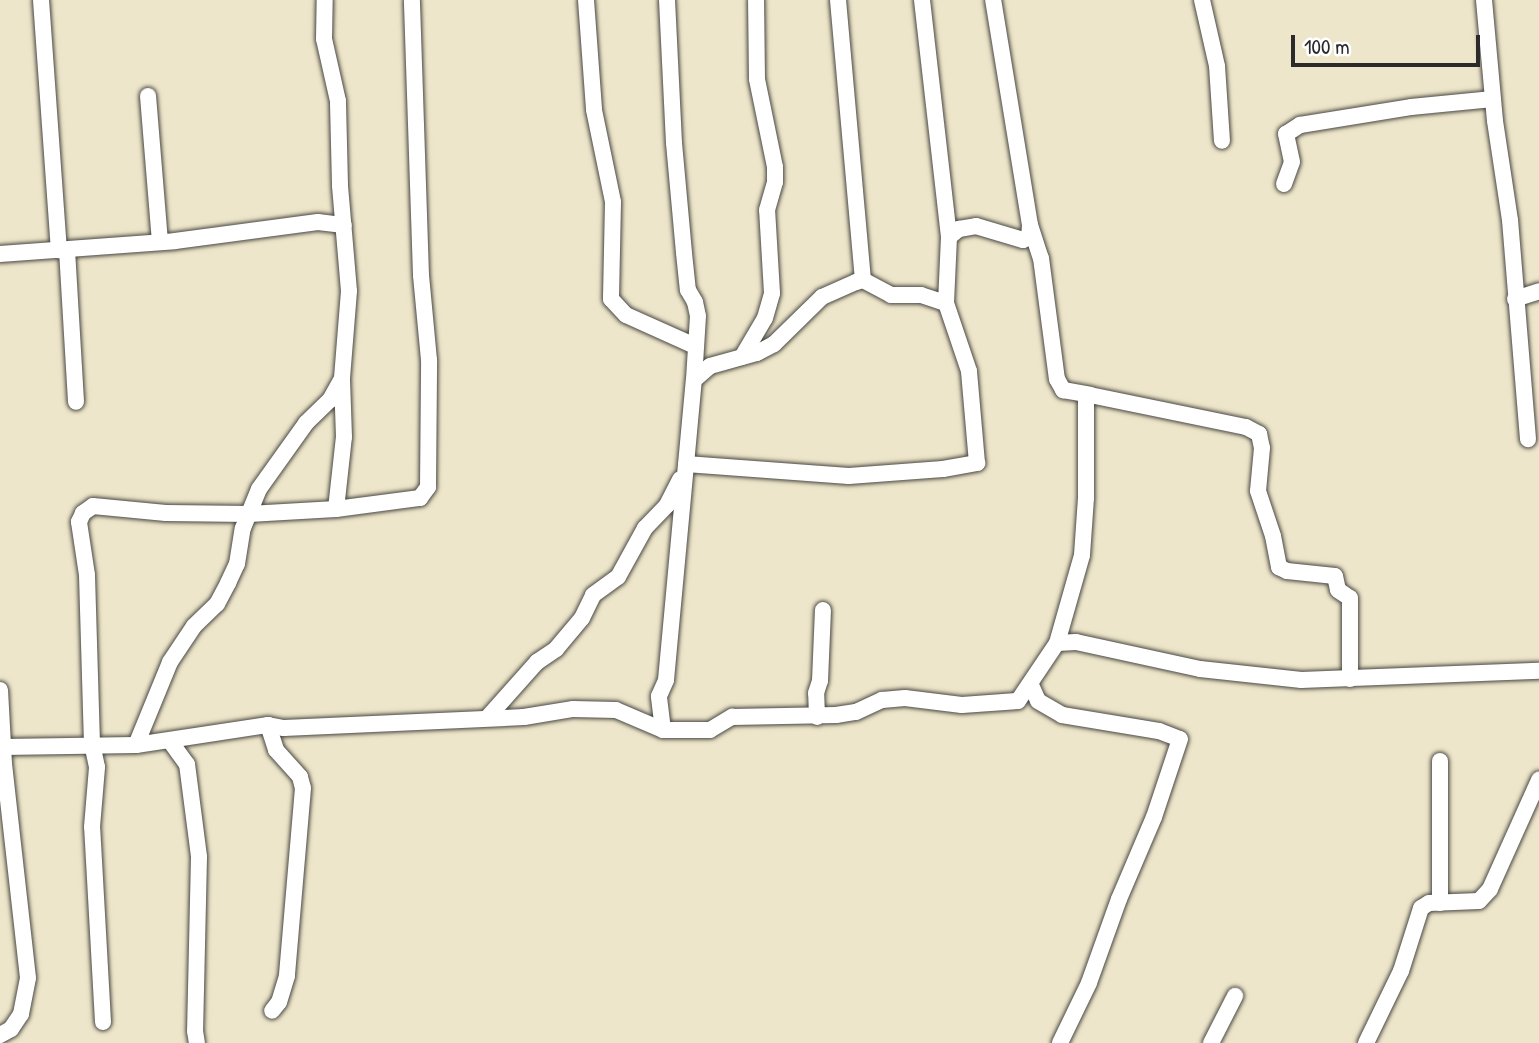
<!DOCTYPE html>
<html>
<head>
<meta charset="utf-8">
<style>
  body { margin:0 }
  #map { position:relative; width:1539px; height:1043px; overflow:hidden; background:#eee6ca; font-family:"Patrick Hand",sans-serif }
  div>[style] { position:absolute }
  .roads { filter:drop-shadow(0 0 2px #484743) drop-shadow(0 0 2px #484743) }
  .street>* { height:16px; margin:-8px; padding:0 8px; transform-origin:8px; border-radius:8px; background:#fff }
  span { translate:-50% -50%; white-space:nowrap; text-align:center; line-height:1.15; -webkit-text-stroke:7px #fff; paint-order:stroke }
  .scale { position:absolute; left:1291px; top:35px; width:189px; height:32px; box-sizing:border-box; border:4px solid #2b2b2b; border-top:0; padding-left:9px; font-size:21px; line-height:24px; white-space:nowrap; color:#2b2b2b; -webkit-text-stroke:5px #fff; paint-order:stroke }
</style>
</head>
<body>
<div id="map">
  <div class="roads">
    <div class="street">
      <div style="left:41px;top:0;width:251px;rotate:85.9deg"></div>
      <div style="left:586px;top:0;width:110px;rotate:85.8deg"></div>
      <div style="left:594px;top:110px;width:94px;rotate:78.3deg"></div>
      <div style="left:613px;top:202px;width:97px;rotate:91.2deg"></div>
      <div style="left:611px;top:299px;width:22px;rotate:47deg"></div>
      <div style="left:626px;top:315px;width:76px;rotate:24.2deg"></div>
      <div style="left:667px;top:0;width:143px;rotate:87.2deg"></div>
      <div style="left:674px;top:143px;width:110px;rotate:84.8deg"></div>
      <div style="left:684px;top:253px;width:37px;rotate:84deg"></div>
      <div style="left:688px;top:290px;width:14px;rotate:60deg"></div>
      <div style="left:695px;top:302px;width:14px;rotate:78deg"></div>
      <div style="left:698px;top:316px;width:64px;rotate:93.6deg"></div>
      <div style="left:838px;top:0;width:281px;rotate:84.9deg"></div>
      <div style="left:922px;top:0;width:239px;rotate:83.5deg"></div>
      <div style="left:1202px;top:0;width:68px;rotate:77.2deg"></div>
      <div style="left:1217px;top:66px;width:75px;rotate:86.2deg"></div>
      <div style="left:1484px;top:0;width:121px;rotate:84.8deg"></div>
      <div style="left:1495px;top:121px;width:100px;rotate:81.4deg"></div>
      <div style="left:1510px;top:220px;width:220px;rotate:85.3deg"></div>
      <div style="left:148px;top:96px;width:146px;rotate:85.3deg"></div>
      <div style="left:1284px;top:184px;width:23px;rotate:-70deg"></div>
      <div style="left:1292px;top:162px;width:29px;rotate:-102deg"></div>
      <div style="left:1286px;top:134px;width:17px;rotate:-33deg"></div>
      <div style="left:1300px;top:125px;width:112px;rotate:-9.2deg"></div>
      <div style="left:1411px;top:107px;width:82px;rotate:-5.6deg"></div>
      <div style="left:1030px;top:225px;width:35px;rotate:72deg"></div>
      <div style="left:1041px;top:258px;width:122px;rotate:82.5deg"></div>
      <div style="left:1057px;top:379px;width:13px;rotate:61deg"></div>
      <div style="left:1063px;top:390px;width:27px;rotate:10deg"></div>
      <div style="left:67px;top:250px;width:152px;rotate:86.6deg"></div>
      <div style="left:0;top:254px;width:175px;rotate:-4.2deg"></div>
      <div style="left:175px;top:241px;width:144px;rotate:-7.6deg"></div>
      <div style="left:318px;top:222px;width:26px;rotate:7deg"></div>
      <div style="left:1515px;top:299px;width:25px;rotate:-18deg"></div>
      <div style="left:742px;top:357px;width:45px;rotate:-59.5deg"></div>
      <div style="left:765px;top:318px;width:26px;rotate:-74deg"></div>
      <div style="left:772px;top:293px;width:83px;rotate:-93.4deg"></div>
      <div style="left:767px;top:210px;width:29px;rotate:-74deg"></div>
      <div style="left:775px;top:182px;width:15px;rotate:-90deg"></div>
      <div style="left:775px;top:167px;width:90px;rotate:-101.6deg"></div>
      <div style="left:757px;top:79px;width:79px;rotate:-90.7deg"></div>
      <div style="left:686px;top:464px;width:163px;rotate:4.2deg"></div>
      <div style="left:849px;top:476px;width:94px;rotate:-4.3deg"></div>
      <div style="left:943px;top:469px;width:35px;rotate:-10deg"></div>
      <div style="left:977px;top:463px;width:92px;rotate:-95deg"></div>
      <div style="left:969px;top:371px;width:72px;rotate:-108.7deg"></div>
      <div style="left:336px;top:509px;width:72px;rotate:-83.7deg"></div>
      <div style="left:344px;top:437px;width:56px;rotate:-92deg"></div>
      <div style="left:1057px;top:643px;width:19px;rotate:-3deg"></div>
      <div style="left:1076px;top:642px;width:127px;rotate:12.3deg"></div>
      <div style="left:1200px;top:669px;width:102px;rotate:6.2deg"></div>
      <div style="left:1301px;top:680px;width:238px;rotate:-2.2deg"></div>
      <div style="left:1031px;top:685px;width:17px;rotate:66deg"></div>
      <div style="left:1038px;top:701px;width:28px;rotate:30deg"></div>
      <div style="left:1062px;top:715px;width:98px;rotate:9.4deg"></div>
      <div style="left:1159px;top:731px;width:22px;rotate:21deg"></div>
      <div style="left:1180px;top:739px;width:82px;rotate:108.4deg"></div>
      <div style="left:1154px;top:817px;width:89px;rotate:113.1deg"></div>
      <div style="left:1119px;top:899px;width:89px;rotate:109.7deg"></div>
      <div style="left:1089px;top:983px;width:67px;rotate:115.8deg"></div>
      <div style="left:0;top:690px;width:74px;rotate:86.9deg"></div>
      <div style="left:4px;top:764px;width:215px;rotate:83.6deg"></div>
      <div style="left:28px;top:978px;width:37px;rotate:101deg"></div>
      <div style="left:21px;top:1014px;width:18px;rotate:124deg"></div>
      <div style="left:11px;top:1029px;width:13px;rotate:151deg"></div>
      <div style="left:488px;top:717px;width:74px;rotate:-48.3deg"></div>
      <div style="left:537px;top:662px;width:23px;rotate:-34deg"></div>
      <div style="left:556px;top:649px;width:40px;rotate:-50deg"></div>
      <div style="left:582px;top:618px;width:25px;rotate:-64deg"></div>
      <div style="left:593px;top:595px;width:31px;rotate:-36deg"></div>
      <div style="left:618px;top:577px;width:56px;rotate:-61.1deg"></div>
      <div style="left:645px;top:528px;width:32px;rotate:-46deg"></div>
      <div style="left:667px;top:505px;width:29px;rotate:-63deg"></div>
      <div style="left:817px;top:717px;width:24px;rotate:-92deg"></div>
      <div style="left:816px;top:693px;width:13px;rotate:-72deg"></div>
      <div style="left:820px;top:681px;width:71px;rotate:-87.6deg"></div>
      <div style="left:268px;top:725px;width:26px;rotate:72deg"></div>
      <div style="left:276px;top:750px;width:36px;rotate:48deg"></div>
      <div style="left:300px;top:777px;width:11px;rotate:75deg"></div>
      <div style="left:303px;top:788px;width:189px;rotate:94.9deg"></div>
      <div style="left:287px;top:976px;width:27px;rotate:107deg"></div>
      <div style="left:279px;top:1002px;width:11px;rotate:128deg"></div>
      <div style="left:663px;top:730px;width:34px;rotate:-97deg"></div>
      <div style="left:659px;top:696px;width:17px;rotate:-66deg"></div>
      <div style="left:666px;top:680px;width:301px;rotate:-84.7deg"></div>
      <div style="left:694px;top:380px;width:21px;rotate:-41deg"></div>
      <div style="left:710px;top:366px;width:49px;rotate:-15.5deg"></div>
      <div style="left:757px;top:353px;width:19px;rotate:-28deg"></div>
      <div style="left:774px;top:344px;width:67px;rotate:-44.4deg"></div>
      <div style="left:822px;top:297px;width:37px;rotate:-24deg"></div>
      <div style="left:856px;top:282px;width:7px;rotate:-16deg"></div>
      <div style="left:863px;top:280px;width:32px;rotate:28deg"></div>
      <div style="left:891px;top:295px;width:30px"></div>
      <div style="left:921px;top:295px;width:26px;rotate:18deg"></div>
      <div style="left:946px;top:303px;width:66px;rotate:-87.4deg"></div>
      <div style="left:949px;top:237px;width:13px;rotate:-39deg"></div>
      <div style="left:959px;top:229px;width:17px;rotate:-10deg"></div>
      <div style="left:976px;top:226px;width:49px;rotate:16.6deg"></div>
      <div style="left:1023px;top:240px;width:7px;rotate:-27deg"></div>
      <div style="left:1029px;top:237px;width:12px;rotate:-85deg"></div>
      <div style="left:1030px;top:225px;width:228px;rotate:-99.3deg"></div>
      <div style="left:170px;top:741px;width:29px;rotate:54deg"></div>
      <div style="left:187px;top:764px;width:94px;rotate:82.6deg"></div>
      <div style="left:199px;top:857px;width:174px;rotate:91.3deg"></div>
      <div style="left:195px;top:1031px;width:12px;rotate:81deg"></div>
      <div style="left:136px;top:745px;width:90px;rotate:-67.7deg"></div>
      <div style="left:170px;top:662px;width:43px;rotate:-56.3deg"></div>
      <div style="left:194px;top:626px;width:32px;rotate:-44deg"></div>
      <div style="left:217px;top:604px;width:24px;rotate:-62deg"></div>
      <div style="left:228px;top:583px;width:21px;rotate:-65deg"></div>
      <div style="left:237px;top:564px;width:36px;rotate:-81deg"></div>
      <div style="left:243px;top:528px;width:42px;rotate:-67.7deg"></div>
      <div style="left:259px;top:489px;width:81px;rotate:-54.5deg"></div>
      <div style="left:306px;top:423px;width:33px;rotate:-44deg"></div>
      <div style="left:330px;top:400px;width:25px;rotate:-61deg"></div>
      <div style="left:342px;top:378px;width:87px;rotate:-85.4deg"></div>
      <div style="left:349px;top:291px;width:106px;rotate:-94.9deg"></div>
      <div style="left:340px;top:185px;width:84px;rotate:-91.4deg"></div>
      <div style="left:338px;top:101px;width:64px;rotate:-102.7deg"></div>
      <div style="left:324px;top:39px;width:39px;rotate:-89deg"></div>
      <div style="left:3px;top:747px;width:133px;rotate:-0.9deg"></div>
      <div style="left:136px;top:745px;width:134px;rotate:-8.6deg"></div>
      <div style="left:268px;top:725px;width:16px;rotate:11deg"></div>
      <div style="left:284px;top:728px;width:240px;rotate:-2.6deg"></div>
      <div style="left:524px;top:717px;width:50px;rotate:-9.3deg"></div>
      <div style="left:573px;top:709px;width:43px;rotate:1.3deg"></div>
      <div style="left:616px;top:710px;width:51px;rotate:23.1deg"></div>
      <div style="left:663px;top:730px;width:47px"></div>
      <div style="left:710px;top:730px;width:26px;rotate:-31deg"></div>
      <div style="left:732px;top:717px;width:104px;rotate:-1.1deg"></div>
      <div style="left:836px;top:715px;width:20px;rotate:-9deg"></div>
      <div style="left:856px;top:712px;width:29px;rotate:-25deg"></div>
      <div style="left:882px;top:700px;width:23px;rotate:-5deg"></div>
      <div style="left:905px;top:698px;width:57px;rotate:7deg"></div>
      <div style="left:962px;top:705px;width:56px;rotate:-4.1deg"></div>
      <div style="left:1018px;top:701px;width:70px;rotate:-56.1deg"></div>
      <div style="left:1057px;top:643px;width:91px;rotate:-74.1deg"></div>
      <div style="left:1082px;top:555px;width:57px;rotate:-86deg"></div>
      <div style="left:1086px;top:498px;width:96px;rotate:-90deg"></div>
      <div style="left:1086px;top:402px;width:8px;rotate:-60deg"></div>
      <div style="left:1090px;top:395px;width:159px;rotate:11.6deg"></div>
      <div style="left:1246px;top:427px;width:15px;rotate:28deg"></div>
      <div style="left:1259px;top:434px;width:14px;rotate:78deg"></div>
      <div style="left:1262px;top:448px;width:43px;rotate:95.3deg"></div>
      <div style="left:1258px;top:491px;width:47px;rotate:71.6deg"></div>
      <div style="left:1273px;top:536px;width:32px;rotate:79deg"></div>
      <div style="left:1279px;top:567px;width:9px;rotate:27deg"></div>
      <div style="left:1287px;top:571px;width:48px;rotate:5.9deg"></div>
      <div style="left:1335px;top:576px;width:14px;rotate:78deg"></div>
      <div style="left:1338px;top:590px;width:14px;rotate:34deg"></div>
      <div style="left:1350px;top:598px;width:81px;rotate:90deg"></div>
      <div style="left:1440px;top:903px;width:142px;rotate:-90deg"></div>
      <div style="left:103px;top:1022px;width:195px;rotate:-93.2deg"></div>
      <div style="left:92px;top:827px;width:60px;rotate:-85.2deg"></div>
      <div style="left:97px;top:767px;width:24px;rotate:-102deg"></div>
      <div style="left:92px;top:744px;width:169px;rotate:-91.7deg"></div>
      <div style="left:87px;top:575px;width:54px;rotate:-98.6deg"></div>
      <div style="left:79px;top:522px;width:10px;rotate:-66deg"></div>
      <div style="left:83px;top:513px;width:12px;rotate:-35deg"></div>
      <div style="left:93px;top:506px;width:73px;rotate:5.5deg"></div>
      <div style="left:166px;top:513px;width:83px;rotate:0.7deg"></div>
      <div style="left:249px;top:514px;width:87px;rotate:-3.3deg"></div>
      <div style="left:336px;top:509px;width:85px;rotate:-7.5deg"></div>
      <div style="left:420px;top:498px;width:14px;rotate:-54deg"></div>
      <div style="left:428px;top:487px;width:127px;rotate:-89.5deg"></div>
      <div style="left:429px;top:360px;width:85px;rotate:-95.4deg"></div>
      <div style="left:421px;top:275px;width:275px;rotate:-91.9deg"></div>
      <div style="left:1211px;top:1043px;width:53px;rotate:-62.9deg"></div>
      <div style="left:1366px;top:1043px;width:80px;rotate:-64.1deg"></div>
      <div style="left:1401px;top:971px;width:66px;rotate:-72.4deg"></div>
      <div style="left:1421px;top:908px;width:9px;rotate:-32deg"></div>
      <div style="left:1429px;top:903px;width:50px;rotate:-2.3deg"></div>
      <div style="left:1479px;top:901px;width:16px;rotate:-47deg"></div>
      <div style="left:1490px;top:889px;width:120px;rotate:-65.8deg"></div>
    </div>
  </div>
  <div class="scale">100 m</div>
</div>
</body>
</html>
